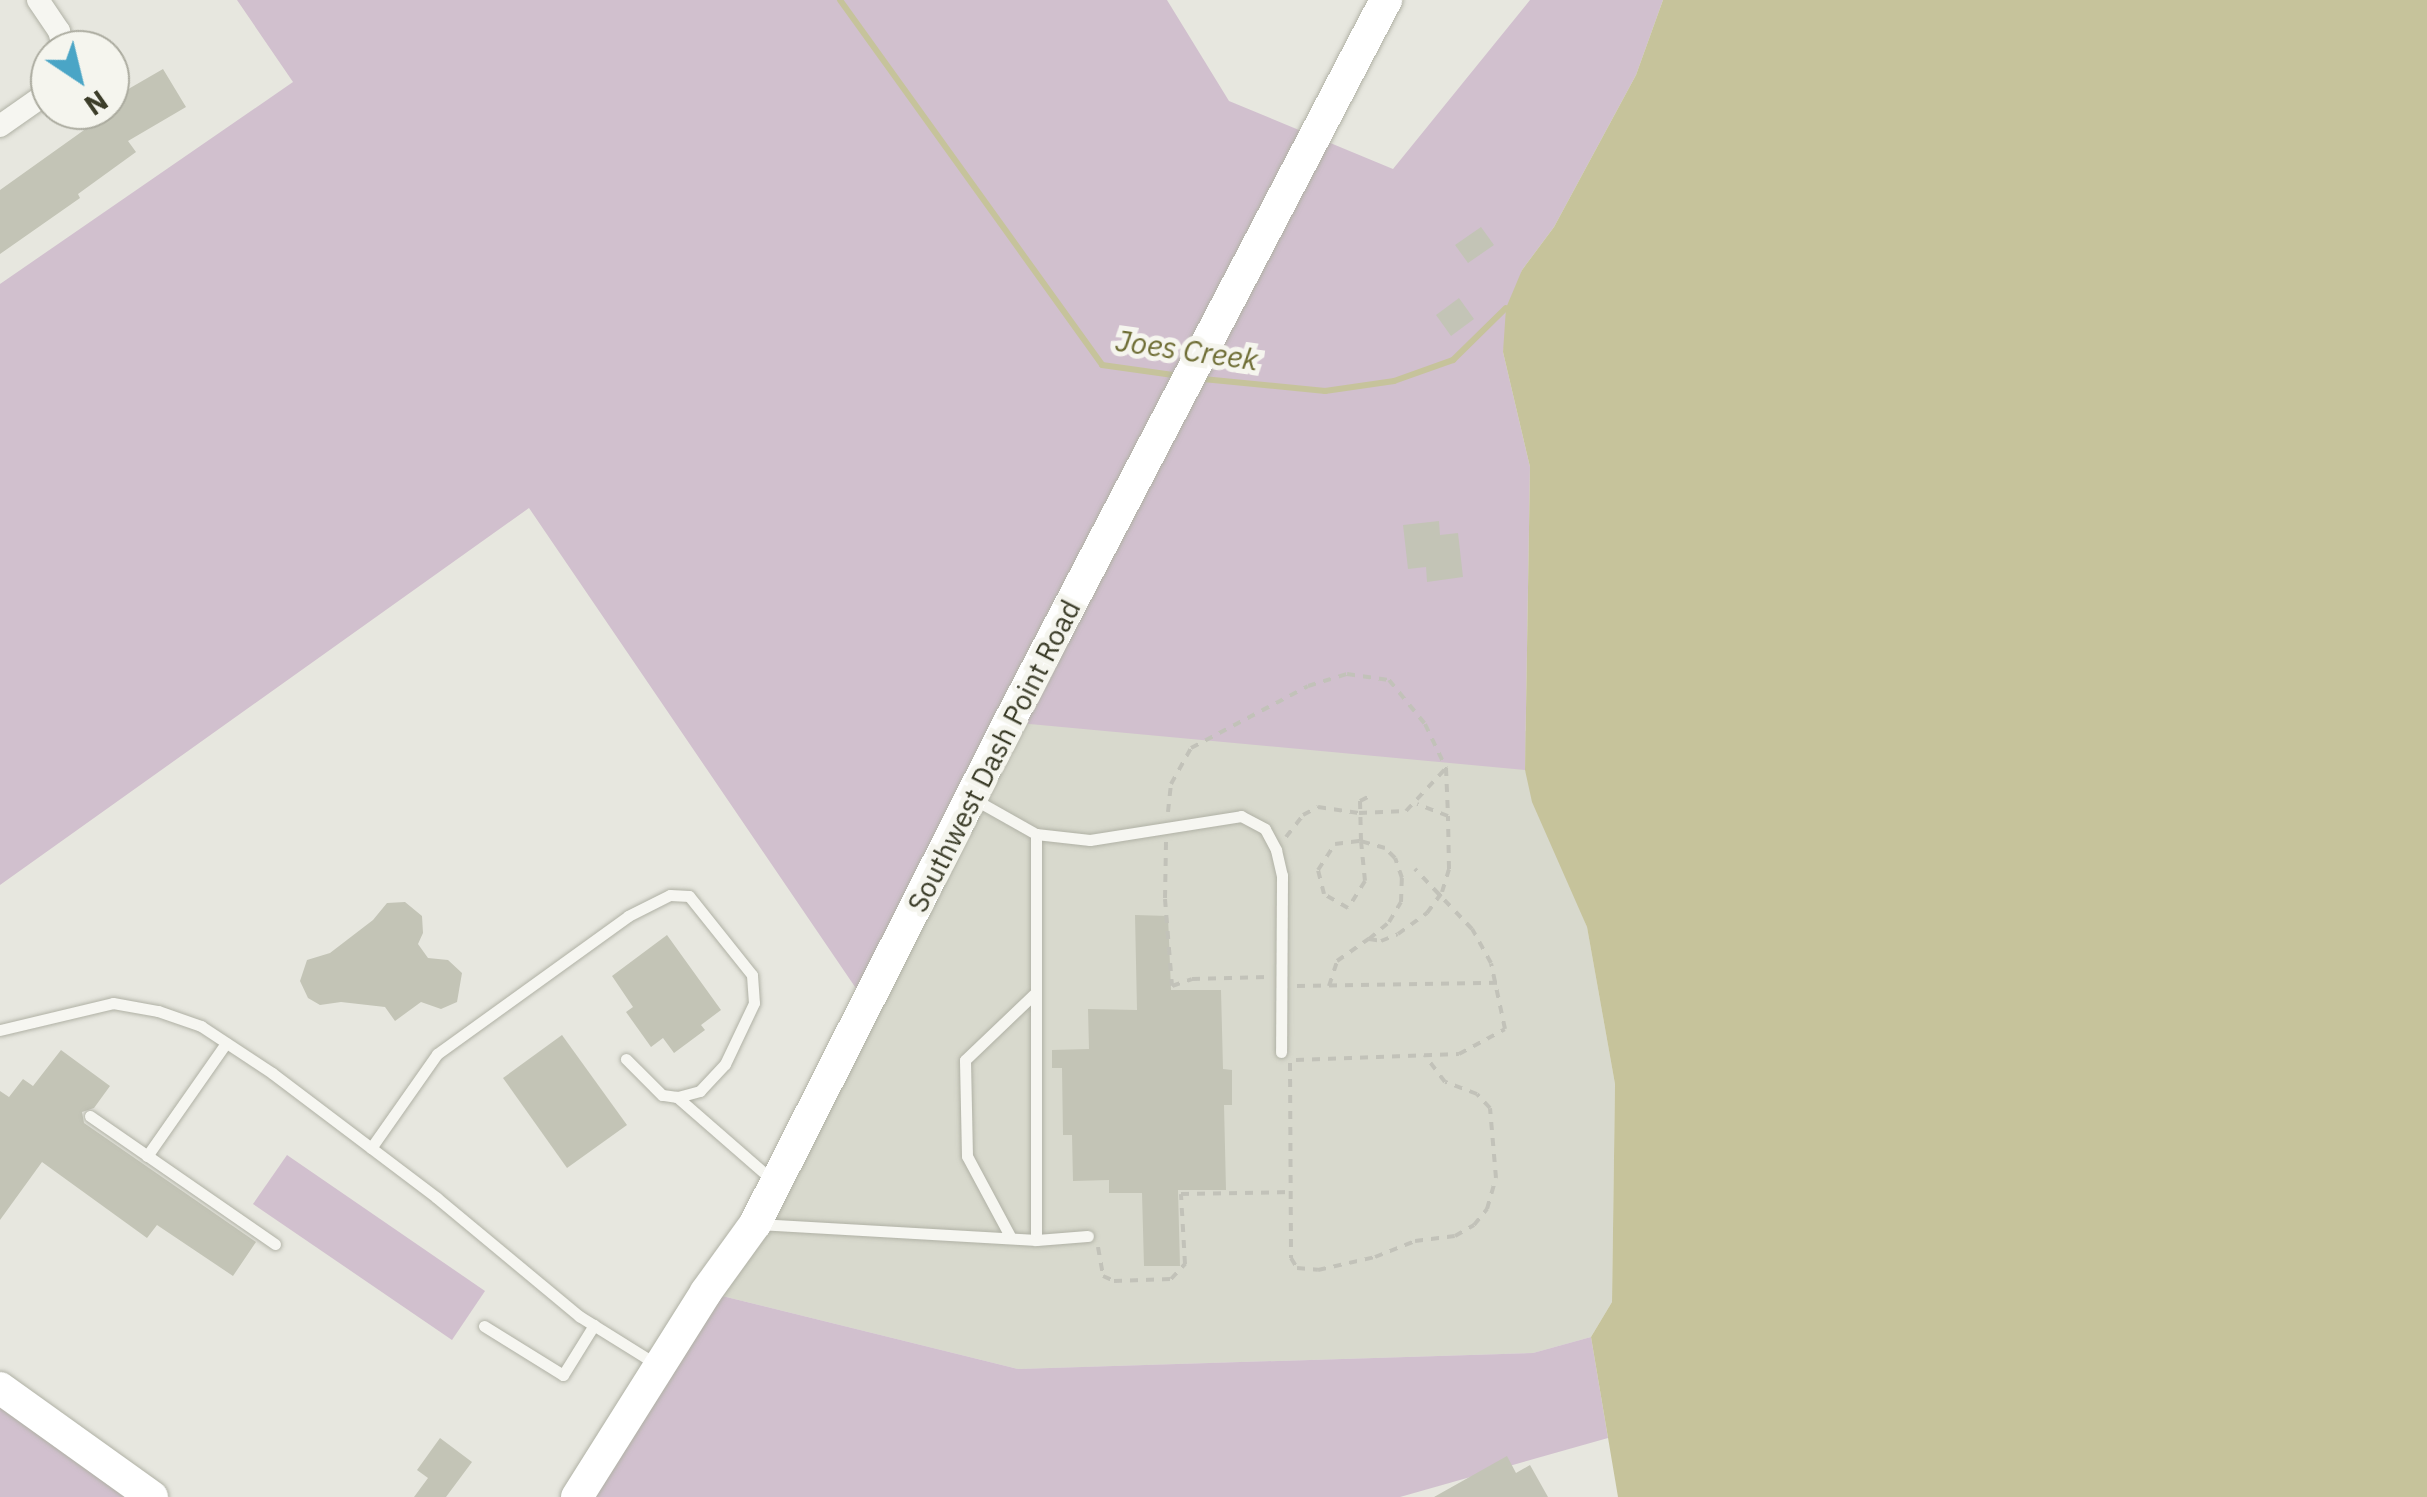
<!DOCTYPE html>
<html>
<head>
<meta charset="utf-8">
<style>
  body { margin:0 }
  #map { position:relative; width:2427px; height:1497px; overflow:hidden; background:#e7e7df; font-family:"IBM Plex Sans",sans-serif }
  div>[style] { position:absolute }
  .built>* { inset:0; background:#d8d9cd }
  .green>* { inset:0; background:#d1c0ce }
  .water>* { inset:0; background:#c6c39b }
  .stream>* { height:6px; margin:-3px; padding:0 3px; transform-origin:3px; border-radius:3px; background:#c6c39b }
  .building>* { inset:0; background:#c3c4b6 }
  .path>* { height:4px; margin-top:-2px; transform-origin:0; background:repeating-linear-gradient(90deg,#c2c2b9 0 8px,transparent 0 16px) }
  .roads { filter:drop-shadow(0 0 2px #b0b1a5) drop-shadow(0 0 2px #b0b1a5) }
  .service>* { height:11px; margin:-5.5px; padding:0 5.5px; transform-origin:5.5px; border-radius:5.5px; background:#f6f6f1 }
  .minor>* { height:22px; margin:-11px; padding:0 11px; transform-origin:11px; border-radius:11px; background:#f6f6f1 }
  .secondary>* { height:32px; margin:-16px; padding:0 16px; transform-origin:16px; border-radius:16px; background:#fff }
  span { translate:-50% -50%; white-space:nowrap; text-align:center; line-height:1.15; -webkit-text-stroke:10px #f5f5ee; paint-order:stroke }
  .street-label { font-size:28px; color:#3c3d29 }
  .water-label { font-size:30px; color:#6f6e35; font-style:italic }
  .north { position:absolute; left:30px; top:30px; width:100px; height:100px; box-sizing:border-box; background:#f5f5ee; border:2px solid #abab9f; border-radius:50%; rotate:145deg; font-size:28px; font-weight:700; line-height:40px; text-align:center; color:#3c3d29 }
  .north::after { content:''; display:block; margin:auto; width:35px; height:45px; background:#4aa5c6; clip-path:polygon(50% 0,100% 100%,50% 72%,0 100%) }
</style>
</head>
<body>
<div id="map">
  <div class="built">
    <div style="clip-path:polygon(1009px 722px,1527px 731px,1525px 770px,1587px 927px,1615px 1084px,1612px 1302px,1591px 1337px,1533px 1353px,1018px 1369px,706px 1292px)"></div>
  </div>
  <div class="green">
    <div style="clip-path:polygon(237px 0,1167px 0,1229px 101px,1393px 169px,1530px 0,1663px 0,1636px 75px,1554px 227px,1522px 270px,1503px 352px,1530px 467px,1525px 770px,1009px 722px,868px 1006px,529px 508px,0 885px,0 284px,293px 82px)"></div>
    <div style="clip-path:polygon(287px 1155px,485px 1291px,452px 1340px,253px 1204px)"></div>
    <div style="clip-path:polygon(706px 1292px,1018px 1369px,1533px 1353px,1591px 1337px,1608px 1438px,1400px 1497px,572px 1497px)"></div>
    <div style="clip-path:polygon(0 1390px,167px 1497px,0 1497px)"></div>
  </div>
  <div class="water">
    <div style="clip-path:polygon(1663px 0,2427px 0,2427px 1497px,1618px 1497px,1591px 1337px,1612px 1302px,1615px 1084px,1587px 927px,1532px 802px,1525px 770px,1530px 467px,1503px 352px,1506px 308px,1522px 270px,1554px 227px,1636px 75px)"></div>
  </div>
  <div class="stream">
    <div style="left:840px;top:0;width:449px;rotate:54.3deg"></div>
    <div style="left:1102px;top:365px;width:79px;rotate:8deg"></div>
    <div style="left:1203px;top:379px;width:123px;rotate:5.6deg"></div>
    <div style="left:1325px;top:391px;width:70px;rotate:-8.2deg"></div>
    <div style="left:1394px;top:381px;width:63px;rotate:-19.6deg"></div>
    <div style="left:1453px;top:360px;width:74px;rotate:-44.5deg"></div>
  </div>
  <div class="building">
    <div style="clip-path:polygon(163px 69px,186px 107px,128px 141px,136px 152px,78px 194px,80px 198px,0 254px,0 190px,122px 103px,118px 95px)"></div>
    <div style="clip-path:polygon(1481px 227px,1494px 245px,1468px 263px,1455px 245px)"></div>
    <div style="clip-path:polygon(1459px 298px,1474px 319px,1451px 336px,1436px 315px)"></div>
    <div style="clip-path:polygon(1439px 521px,1440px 535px,1458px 533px,1463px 577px,1427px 582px,1426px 567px,1408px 569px,1403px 525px)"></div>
    <div style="clip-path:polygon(405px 902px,422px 916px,423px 933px,418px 944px,428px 958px,448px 960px,462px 973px,457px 1002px,441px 1009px,421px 1002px,395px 1021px,385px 1007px,341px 1002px,320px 1005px,308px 998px,300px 981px,307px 960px,330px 953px,373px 920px,387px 903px)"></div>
    <div style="clip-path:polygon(1135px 915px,1168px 916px,1171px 990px,1221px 990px,1223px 1069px,1232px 1070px,1232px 1105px,1224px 1105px,1226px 1190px,1178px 1190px,1180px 1266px,1144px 1266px,1142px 1193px,1109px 1193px,1109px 1180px,1073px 1181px,1072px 1135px,1063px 1135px,1062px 1068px,1052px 1068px,1052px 1050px,1089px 1049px,1088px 1009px,1137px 1010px)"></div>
    <div style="clip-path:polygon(667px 935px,721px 1010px,701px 1025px,705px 1030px,674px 1053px,663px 1038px,651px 1047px,626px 1012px,633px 1007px,612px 976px)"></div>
    <div style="clip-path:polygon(562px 1035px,627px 1125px,567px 1168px,503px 1078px)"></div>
    <div style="clip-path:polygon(61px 1050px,110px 1086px,94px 1108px,82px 1112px,84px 1123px,256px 1242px,233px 1276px,157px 1225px,147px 1238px,42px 1162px,0 1220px,0 1091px,9px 1097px,23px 1079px,33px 1086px)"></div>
    <div style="clip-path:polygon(440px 1438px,472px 1462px,446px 1497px,414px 1497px,428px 1478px,417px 1470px)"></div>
    <div style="clip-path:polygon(1507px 1456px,1516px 1473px,1530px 1465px,1548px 1497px,1434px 1497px)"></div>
  </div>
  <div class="path">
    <div style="left:1168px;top:812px;width:28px;rotate:-84deg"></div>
    <div style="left:1171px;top:784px;width:41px;rotate:-60.9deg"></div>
    <div style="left:1191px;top:748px;width:132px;rotate:-27.9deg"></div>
    <div style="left:1308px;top:686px;width:41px;rotate:-17.1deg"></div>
    <div style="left:1347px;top:674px;width:42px;rotate:8.1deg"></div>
    <div style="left:1389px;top:680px;width:57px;rotate:50.7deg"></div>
    <div style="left:1425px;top:724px;width:49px;rotate:64.5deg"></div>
    <div style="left:1286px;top:837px;width:28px;rotate:-52deg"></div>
    <div style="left:1303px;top:815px;width:17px;rotate:-28deg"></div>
    <div style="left:1318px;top:807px;width:41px;rotate:8.3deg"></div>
    <div style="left:1359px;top:813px;width:47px;rotate:-2.4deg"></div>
    <div style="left:1406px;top:811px;width:59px;rotate:-47.1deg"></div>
    <div style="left:1446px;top:768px;width:48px;rotate:87.6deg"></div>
    <div style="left:1361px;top:841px;width:40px;rotate:84.3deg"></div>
    <div style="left:1365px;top:881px;width:32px;rotate:122deg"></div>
    <div style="left:1348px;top:908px;width:28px;rotate:-150deg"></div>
    <div style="left:1324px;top:894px;width:25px;rotate:-104deg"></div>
    <div style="left:1318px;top:870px;width:31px;rotate:-57deg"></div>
    <div style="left:1335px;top:844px;width:26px;rotate:-7deg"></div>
    <div style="left:1166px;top:842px;width:57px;rotate:91deg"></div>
    <div style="left:1165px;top:899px;width:87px;rotate:85.4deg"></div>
    <div style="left:1172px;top:986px;width:21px;rotate:-19deg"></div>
    <div style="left:1192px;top:979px;width:75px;rotate:-1.5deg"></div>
    <div style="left:1369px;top:939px;width:26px;rotate:-40deg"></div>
    <div style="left:1389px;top:922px;width:23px;rotate:-59deg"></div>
    <div style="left:1401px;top:902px;width:24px;rotate:-88deg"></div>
    <div style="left:1402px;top:878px;width:21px;rotate:-109deg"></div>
    <div style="left:1395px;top:858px;width:14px;rotate:-135deg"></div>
    <div style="left:1385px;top:848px;width:25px;rotate:-164deg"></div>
    <div style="left:1361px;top:841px;width:40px;rotate:-91.4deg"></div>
    <div style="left:1360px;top:801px;width:13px;rotate:-27deg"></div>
    <div style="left:1297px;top:986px;width:201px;rotate:-0.9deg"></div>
    <div style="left:1329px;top:986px;width:26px;rotate:-72deg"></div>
    <div style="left:1337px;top:961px;width:39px;rotate:-35deg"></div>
    <div style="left:1369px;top:939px;width:12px;rotate:9deg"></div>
    <div style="left:1381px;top:941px;width:18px;rotate:-22deg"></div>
    <div style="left:1398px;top:934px;width:36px;rotate:-36deg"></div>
    <div style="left:1427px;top:913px;width:26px;rotate:-54deg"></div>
    <div style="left:1442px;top:892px;width:24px;rotate:-73deg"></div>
    <div style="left:1449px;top:869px;width:53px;rotate:-91.1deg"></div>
    <div style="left:1448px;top:816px;width:33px;rotate:-159deg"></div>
    <div style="left:1296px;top:1060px;width:163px;rotate:-2.1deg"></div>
    <div style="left:1459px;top:1054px;width:52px;rotate:-28.5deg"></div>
    <div style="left:1505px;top:1029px;width:67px;rotate:-102deg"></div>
    <div style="left:1491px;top:963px;width:39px;rotate:-119deg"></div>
    <div style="left:1472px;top:929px;width:83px;rotate:-133.5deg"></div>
    <div style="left:1290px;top:1063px;width:195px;rotate:89.7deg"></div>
    <div style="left:1291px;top:1258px;width:12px;rotate:59deg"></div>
    <div style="left:1297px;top:1268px;width:21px;rotate:5deg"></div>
    <div style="left:1318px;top:1270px;width:58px;rotate:-12.8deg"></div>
    <div style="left:1375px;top:1257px;width:43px;rotate:-21.8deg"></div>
    <div style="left:1415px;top:1241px;width:40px;rotate:-7.1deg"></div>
    <div style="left:1455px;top:1236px;width:22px;rotate:-30deg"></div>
    <div style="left:1474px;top:1225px;width:21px;rotate:-51deg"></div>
    <div style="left:1487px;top:1209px;width:32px;rotate:-74deg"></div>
    <div style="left:1496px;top:1178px;width:70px;rotate:-94.9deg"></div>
    <div style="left:1490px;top:1108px;width:19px;rotate:-133deg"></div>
    <div style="left:1477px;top:1094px;width:34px;rotate:-159deg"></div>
    <div style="left:1445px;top:1082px;width:34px;rotate:-127deg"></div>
    <div style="left:1098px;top:1247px;width:29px;rotate:80deg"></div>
    <div style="left:1103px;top:1276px;width:12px;rotate:24deg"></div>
    <div style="left:1114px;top:1281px;width:57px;rotate:-2deg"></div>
    <div style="left:1171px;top:1279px;width:21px;rotate:-47deg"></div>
    <div style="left:1185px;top:1264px;width:70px;rotate:-93.3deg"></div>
    <div style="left:1181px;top:1194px;width:110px;rotate:-1deg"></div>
  </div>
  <div class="roads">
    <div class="service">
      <div style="left:1036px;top:834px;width:54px;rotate:6.3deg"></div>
      <div style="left:1090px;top:840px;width:153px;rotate:-9deg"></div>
      <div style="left:1241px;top:816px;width:27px;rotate:28deg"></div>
      <div style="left:1265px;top:829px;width:24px;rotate:62deg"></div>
      <div style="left:1276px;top:850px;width:26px;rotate:77deg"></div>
      <div style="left:1282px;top:875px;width:177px;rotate:90.3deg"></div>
      <div style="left:0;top:1030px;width:116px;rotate:-13.4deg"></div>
      <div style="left:113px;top:1003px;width:46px;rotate:10.1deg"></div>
      <div style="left:158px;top:1011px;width:46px;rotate:19.2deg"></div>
      <div style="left:201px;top:1026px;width:85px;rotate:33.5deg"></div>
      <div style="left:272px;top:1073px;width:207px;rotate:37.1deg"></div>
      <div style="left:437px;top:1198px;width:185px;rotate:39.7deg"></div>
      <div style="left:579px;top:1316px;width:91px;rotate:31.9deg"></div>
      <div style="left:677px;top:1097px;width:126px;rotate:41.1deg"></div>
      <div style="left:90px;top:1116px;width:225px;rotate:34.7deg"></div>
      <div style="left:371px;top:1148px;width:115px;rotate:-54.9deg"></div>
      <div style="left:437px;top:1054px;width:236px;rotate:-35.8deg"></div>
      <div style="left:628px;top:916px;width:47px;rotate:-26.6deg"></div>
      <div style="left:670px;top:895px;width:19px;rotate:3deg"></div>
      <div style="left:689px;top:896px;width:101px;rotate:51.4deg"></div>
      <div style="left:752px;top:975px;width:28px;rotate:86deg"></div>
      <div style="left:754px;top:1003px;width:68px;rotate:115.4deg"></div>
      <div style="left:725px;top:1064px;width:37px;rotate:133deg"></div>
      <div style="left:700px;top:1091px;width:24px;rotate:165deg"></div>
      <div style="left:677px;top:1097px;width:15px;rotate:-172deg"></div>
      <div style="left:662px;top:1095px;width:51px;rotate:-135deg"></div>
      <div style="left:147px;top:1156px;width:138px;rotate:-55deg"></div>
      <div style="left:759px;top:1224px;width:277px;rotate:3.3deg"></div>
      <div style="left:1036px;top:1240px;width:406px;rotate:-90deg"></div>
      <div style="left:1036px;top:834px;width:73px;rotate:-150.6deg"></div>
      <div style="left:1011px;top:1238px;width:93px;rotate:-118.2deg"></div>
      <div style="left:967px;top:1156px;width:96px;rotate:-91.2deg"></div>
      <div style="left:965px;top:1060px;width:95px;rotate:-43.7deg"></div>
      <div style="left:1036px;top:1240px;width:52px;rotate:-4.4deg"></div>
      <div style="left:484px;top:1326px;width:93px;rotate:31.8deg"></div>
      <div style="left:563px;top:1375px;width:59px;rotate:-58.2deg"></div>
    </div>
    <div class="minor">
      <div style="left:38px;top:0;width:37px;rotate:56deg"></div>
      <div style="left:59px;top:31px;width:20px;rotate:75deg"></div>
      <div style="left:0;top:126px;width:61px;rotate:-35deg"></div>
    </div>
    <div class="secondary">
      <div style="left:0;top:1388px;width:187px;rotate:35.6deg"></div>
      <div style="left:577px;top:1497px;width:242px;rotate:-57.8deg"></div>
      <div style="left:706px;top:1292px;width:84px;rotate:-54.2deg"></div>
      <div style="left:755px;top:1224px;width:563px;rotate:-63.16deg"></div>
      <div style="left:1009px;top:722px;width:815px;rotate:-62.43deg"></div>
    </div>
  </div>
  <div class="street-label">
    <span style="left:994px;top:756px;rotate:-63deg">Southwest Dash Point Road</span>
  </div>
  <div class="water-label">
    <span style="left:1187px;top:350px;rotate:8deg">Joes Creek</span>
  </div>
  <div class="north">N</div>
</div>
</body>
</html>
